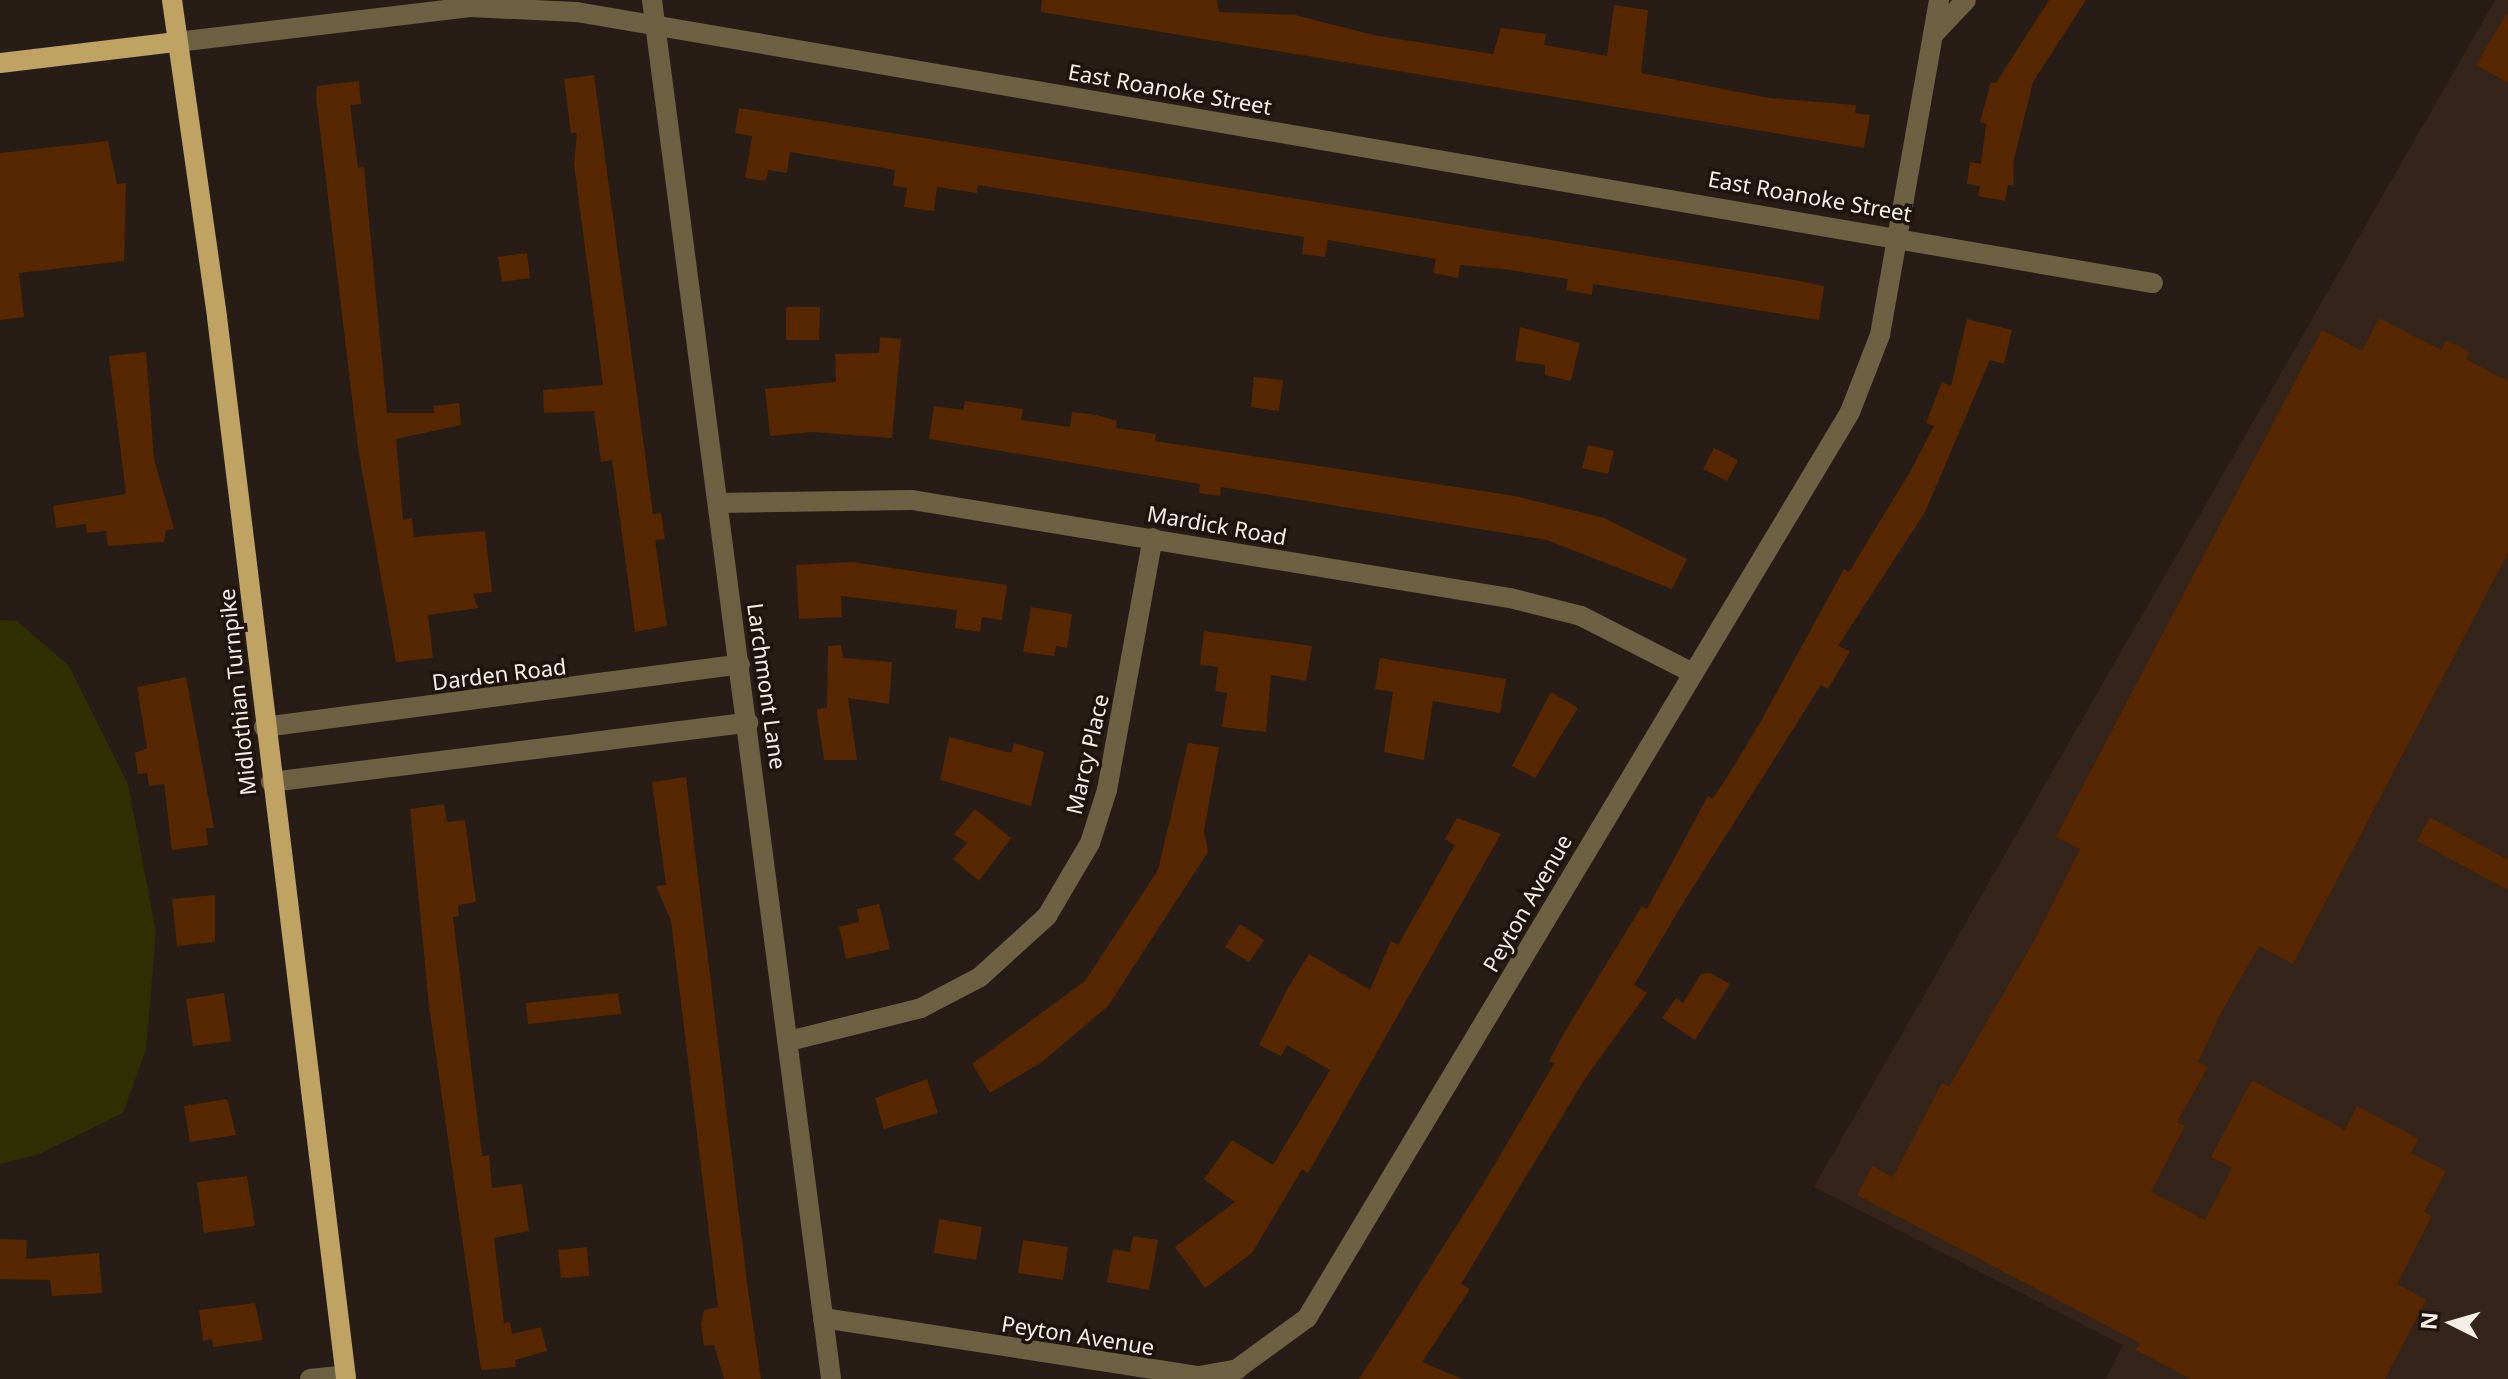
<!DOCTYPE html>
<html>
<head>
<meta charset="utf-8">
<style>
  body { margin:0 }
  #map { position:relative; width:2508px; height:1379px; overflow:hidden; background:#271d16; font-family:"Noto Sans",sans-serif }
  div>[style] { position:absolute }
  .built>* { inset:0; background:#342419 }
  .green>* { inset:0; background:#2e2f03 }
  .building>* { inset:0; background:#562700 }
  .minor>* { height:20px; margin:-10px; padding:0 10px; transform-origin:10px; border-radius:10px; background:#6e6143 }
  .major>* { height:20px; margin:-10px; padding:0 10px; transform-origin:10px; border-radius:10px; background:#bea363 }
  span { translate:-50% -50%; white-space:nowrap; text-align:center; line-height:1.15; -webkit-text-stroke:7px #1e140d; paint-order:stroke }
  .street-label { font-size:22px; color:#f5eee9 }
  .north { position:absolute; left:2412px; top:1283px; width:80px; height:80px; -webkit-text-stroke:6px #1e140d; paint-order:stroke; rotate:275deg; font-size:22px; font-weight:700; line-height:32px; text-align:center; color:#f5eee9 }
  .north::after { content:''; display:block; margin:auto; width:28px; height:36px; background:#f5eee9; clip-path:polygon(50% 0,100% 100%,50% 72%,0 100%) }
</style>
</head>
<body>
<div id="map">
  <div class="built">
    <div style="clip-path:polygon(2495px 0,2508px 0,2508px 1379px,2106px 1379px,2123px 1345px,1814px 1187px)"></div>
  </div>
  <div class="green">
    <div style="clip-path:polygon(0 620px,17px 621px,69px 666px,128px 784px,156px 932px,146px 1050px,123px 1113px,39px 1154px,0 1164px)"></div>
  </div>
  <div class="building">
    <div style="clip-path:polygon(1042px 0,1217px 0,1219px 12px,1295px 15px,1373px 35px,1493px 54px,1501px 28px,1546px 34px,1544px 45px,1607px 56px,1614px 5px,1634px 8px,1648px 10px,1641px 73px,1769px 98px,1856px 105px,1855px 113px,1870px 115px,1864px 148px,1041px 12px)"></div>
    <div style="clip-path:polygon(2049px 0,2086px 0,2033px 82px,2013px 163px,2014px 185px,2008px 185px,2005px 201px,1978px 196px,1980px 186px,1967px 184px,1970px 162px,1981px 164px,1986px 124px,1980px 122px,1991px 82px,1996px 83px)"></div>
    <div style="clip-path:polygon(2508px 11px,2508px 83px,2476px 65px)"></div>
    <div style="clip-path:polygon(594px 75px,653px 514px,661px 513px,665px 539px,655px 540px,667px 626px,635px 632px,612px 460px,601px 462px,594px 411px,544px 413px,543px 390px,603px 385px,574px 164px,577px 133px,571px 133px,564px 79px)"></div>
    <div style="clip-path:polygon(359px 81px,361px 104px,350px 105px,358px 168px,364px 167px,387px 413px,434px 413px,433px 406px,459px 403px,461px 425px,396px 439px,403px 520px,412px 518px,414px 537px,485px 531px,492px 592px,473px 594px,478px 608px,428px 615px,433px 658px,396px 662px,358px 448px,316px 97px,317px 86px)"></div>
    <div style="clip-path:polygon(739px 108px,1795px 280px,1824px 286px,1819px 320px,1593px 284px,1592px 295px,1566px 290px,1568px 279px,1503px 269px,1460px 265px,1458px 278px,1433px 273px,1436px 259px,1328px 240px,1325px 257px,1302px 254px,1304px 237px,978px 185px,977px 193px,937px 187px,934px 211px,904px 207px,907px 188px,893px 186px,895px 170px,790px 152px,787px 173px,768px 170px,766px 181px,745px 178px,752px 136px,735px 133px)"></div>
    <div style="clip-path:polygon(108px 141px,117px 184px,126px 183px,124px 261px,19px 273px,24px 317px,0 320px,0 153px)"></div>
    <div style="clip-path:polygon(527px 253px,530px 278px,502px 282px,498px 257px)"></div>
    <div style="clip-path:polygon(786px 307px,820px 307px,819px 340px,786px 340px)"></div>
    <div style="clip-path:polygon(2379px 318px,2441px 350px,2446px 340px,2470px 352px,2466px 359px,2508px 381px,2508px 553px,2293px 964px,2259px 946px,2221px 1013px,2198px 1062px,2208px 1067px,2177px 1122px,2185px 1126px,2151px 1192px,2205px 1220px,2232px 1168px,2211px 1157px,2252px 1080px,2345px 1130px,2357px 1106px,2419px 1139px,2411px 1153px,2446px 1171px,2424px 1212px,2432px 1216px,2397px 1284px,2426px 1300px,2385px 1379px,2191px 1379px,2136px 1350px,2140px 1343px,1857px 1195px,1872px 1166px,1893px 1177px,1942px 1083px,1949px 1087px,2034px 941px,2080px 849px,2056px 837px,2322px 330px,2362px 351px)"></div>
    <div style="clip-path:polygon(1967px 319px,2012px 330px,2004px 364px,1990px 360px,1925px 512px,1838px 646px,1850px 651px,1828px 689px,1821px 685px,1680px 908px,1634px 985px,1647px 993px,1586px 1077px,1461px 1284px,1470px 1289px,1422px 1362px,1462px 1379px,1359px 1379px,1485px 1181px,1554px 1064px,1549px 1061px,1567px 1028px,1642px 906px,1647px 909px,1708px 796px,1712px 799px,1726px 779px,1761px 721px,1844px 569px,1849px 572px,1910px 472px,1934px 426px,1926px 423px,1942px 382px,1951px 386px)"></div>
    <div style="clip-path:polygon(1520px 327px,1580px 343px,1571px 381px,1545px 375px,1545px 365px,1515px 361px)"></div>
    <div style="clip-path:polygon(880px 337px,901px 339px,892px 438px,813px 432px,770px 436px,765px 389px,836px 382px,835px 354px,879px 353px)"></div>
    <div style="clip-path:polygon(146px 352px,154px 459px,174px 529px,166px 530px,164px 542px,108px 546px,106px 531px,87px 533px,86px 524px,56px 528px,53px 506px,126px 494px,109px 356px)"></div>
    <div style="clip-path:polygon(1254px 377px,1283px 380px,1279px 411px,1251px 407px)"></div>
    <div style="clip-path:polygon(965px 401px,1023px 409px,1021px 420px,1070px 427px,1072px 412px,1097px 415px,1117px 421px,1116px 428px,1156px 434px,1155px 441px,1515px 496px,1604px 518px,1687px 559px,1672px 589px,1547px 540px,1221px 487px,1220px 496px,1199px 493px,1200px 484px,929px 439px,934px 406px,963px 410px)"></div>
    <div style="clip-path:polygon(1588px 445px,1614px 451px,1608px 474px,1582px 468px)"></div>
    <div style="clip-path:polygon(1714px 448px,1738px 460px,1727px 481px,1703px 469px)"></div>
    <div style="clip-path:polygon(852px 562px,1007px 585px,1002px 620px,982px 617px,980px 632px,955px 628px,957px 610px,841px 596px,842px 617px,799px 619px,796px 565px)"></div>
    <div style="clip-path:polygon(1031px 607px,1072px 614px,1067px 648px,1056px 646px,1054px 656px,1023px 652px)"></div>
    <div style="clip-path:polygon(1204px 631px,1312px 646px,1306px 681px,1271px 675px,1266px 732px,1222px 727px,1227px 693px,1215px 691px,1218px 667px,1200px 665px)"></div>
    <div style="clip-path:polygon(841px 645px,843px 658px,892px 662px,889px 704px,848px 698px,857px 760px,824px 760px,818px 720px,817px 709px,827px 708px,828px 646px)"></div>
    <div style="clip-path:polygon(1380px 658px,1506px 679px,1500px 713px,1433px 701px,1424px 760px,1384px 752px,1393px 692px,1375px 689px)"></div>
    <div style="clip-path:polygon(186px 677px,214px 828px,206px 828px,208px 845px,172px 850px,164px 784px,149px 786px,147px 773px,138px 774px,135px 753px,147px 748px,137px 687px)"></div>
    <div style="clip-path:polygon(1551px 692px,1578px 708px,1535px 778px,1512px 766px)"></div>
    <div style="clip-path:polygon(949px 737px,1011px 753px,1014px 743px,1044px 752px,1031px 806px,940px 780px)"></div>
    <div style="clip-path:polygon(1188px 743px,1219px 747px,1204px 831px,1208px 852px,1108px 1006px,1042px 1062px,990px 1093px,972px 1064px,1085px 981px,1158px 870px)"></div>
    <div style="clip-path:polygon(686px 777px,748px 1290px,761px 1379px,724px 1379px,714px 1345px,704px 1346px,701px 1324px,704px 1310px,718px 1307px,671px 921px,656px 886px,666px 885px,652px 782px)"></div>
    <div style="clip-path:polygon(444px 804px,447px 822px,465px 820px,476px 902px,458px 905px,459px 916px,453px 917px,482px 1156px,489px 1155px,492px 1188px,522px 1184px,529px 1231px,494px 1238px,504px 1323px,510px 1322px,512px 1334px,541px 1327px,547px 1351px,515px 1360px,516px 1367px,481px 1370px,429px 1006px,410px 809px)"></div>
    <div style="clip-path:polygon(975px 809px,1011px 838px,979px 881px,953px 859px,967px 843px,954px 834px)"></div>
    <div style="clip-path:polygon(2430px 817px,2508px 860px,2508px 890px,2417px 841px)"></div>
    <div style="clip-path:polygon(1457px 818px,1501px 834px,1308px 1173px,1302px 1169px,1252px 1253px,1205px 1288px,1175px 1247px,1235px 1202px,1204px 1179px,1232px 1140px,1273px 1165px,1330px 1070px,1287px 1045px,1281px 1056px,1259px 1045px,1288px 988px,1309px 954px,1370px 990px,1391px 941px,1398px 945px,1455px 845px,1445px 839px)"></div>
    <div style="clip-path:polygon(215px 895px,215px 942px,177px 946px,172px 899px)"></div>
    <div style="clip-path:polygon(879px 904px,890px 949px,846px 959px,839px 927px,859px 922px,857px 909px)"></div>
    <div style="clip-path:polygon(1240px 924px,1264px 940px,1249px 962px,1225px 947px)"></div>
    <div style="clip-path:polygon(1710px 973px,1730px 984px,1695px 1040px,1662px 1018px,1676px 998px,1683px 1003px,1701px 974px)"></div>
    <div style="clip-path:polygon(224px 993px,231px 1041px,193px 1046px,186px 999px)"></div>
    <div style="clip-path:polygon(618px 993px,621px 1014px,528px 1024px,526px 1003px)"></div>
    <div style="clip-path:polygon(927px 1079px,938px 1113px,884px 1129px,875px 1098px)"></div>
    <div style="clip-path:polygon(227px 1099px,236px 1135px,190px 1142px,184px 1106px)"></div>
    <div style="clip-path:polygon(247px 1176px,255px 1226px,204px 1233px,197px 1182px)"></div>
    <div style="clip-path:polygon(939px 1219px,982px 1227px,976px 1260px,934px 1253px)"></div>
    <div style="clip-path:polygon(1133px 1236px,1158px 1240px,1149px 1290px,1107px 1282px,1113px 1249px,1130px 1252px)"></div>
    <div style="clip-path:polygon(0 1239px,27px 1240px,26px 1259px,99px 1253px,102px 1293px,52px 1296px,50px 1280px,0 1279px)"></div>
    <div style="clip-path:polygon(1023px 1240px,1068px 1247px,1063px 1280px,1018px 1273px)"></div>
    <div style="clip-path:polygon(587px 1247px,589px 1276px,561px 1278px,558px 1250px)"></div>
    <div style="clip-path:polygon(255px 1303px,263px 1340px,213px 1347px,212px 1339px,203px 1341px,199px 1310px)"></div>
  </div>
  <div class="minor">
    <div style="left:652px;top:0;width:1391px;rotate:82.6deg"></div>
    <div style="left:1933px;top:35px;width:48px;rotate:-46.7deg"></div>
    <div style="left:177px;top:42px;width:295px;rotate:-6.8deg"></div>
    <div style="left:470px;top:7px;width:107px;rotate:2.7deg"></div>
    <div style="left:577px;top:12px;width:1599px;rotate:9.76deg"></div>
    <div style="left:719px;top:503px;width:193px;rotate:-0.9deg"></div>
    <div style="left:912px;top:500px;width:606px;rotate:9.31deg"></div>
    <div style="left:1510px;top:598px;width:73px;rotate:14.2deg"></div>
    <div style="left:1581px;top:616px;width:123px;rotate:27deg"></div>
    <div style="left:264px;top:727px;width:480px;rotate:-7.5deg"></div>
    <div style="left:271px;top:782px;width:481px;rotate:-7.1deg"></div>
    <div style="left:789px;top:1041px;width:136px;rotate:-14deg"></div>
    <div style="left:921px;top:1008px;width:67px;rotate:-27.7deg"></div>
    <div style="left:980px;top:977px;width:91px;rotate:-42.3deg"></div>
    <div style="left:1047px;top:916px;width:85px;rotate:-59.5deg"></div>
    <div style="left:1090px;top:843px;width:56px;rotate:-72.2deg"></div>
    <div style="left:1107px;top:790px;width:256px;rotate:-79.7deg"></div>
    <div style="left:823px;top:1318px;width:380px;rotate:8.8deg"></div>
    <div style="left:1199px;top:1376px;width:39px;rotate:-10deg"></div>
    <div style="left:1237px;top:1369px;width:87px;rotate:-36.1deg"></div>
    <div style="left:1307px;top:1318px;width:1056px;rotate:-59.06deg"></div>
    <div style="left:1850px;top:412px;width:83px;rotate:-68.7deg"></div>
    <div style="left:1880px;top:335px;width:340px;rotate:-80deg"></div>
    <div style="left:310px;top:1379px;width:36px;rotate:-6deg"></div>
  </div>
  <div class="major">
    <div style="left:172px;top:0;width:320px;rotate:81.9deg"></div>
    <div style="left:217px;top:317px;width:1070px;rotate:83.07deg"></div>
    <div style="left:0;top:63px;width:178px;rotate:-6.8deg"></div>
  </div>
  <div class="street-label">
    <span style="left:1170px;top:89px;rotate:10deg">East Roanoke Street</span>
    <span style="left:1810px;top:196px;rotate:10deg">East Roanoke Street</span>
    <span style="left:1217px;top:525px;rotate:10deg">Mardick Road</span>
    <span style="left:499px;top:674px;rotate:-7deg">Darden Road</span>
    <span style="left:767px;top:686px;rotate:82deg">Larchmont Lane</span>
    <span style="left:237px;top:692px;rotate:-96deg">Midlothian Turnpike</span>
    <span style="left:1087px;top:754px;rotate:-77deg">Marcy Place</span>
    <span style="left:1527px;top:903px;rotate:-60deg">Peyton Avenue</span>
    <span style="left:1078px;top:1335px;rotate:9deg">Peyton Avenue</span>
  </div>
  <div class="north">N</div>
</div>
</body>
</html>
